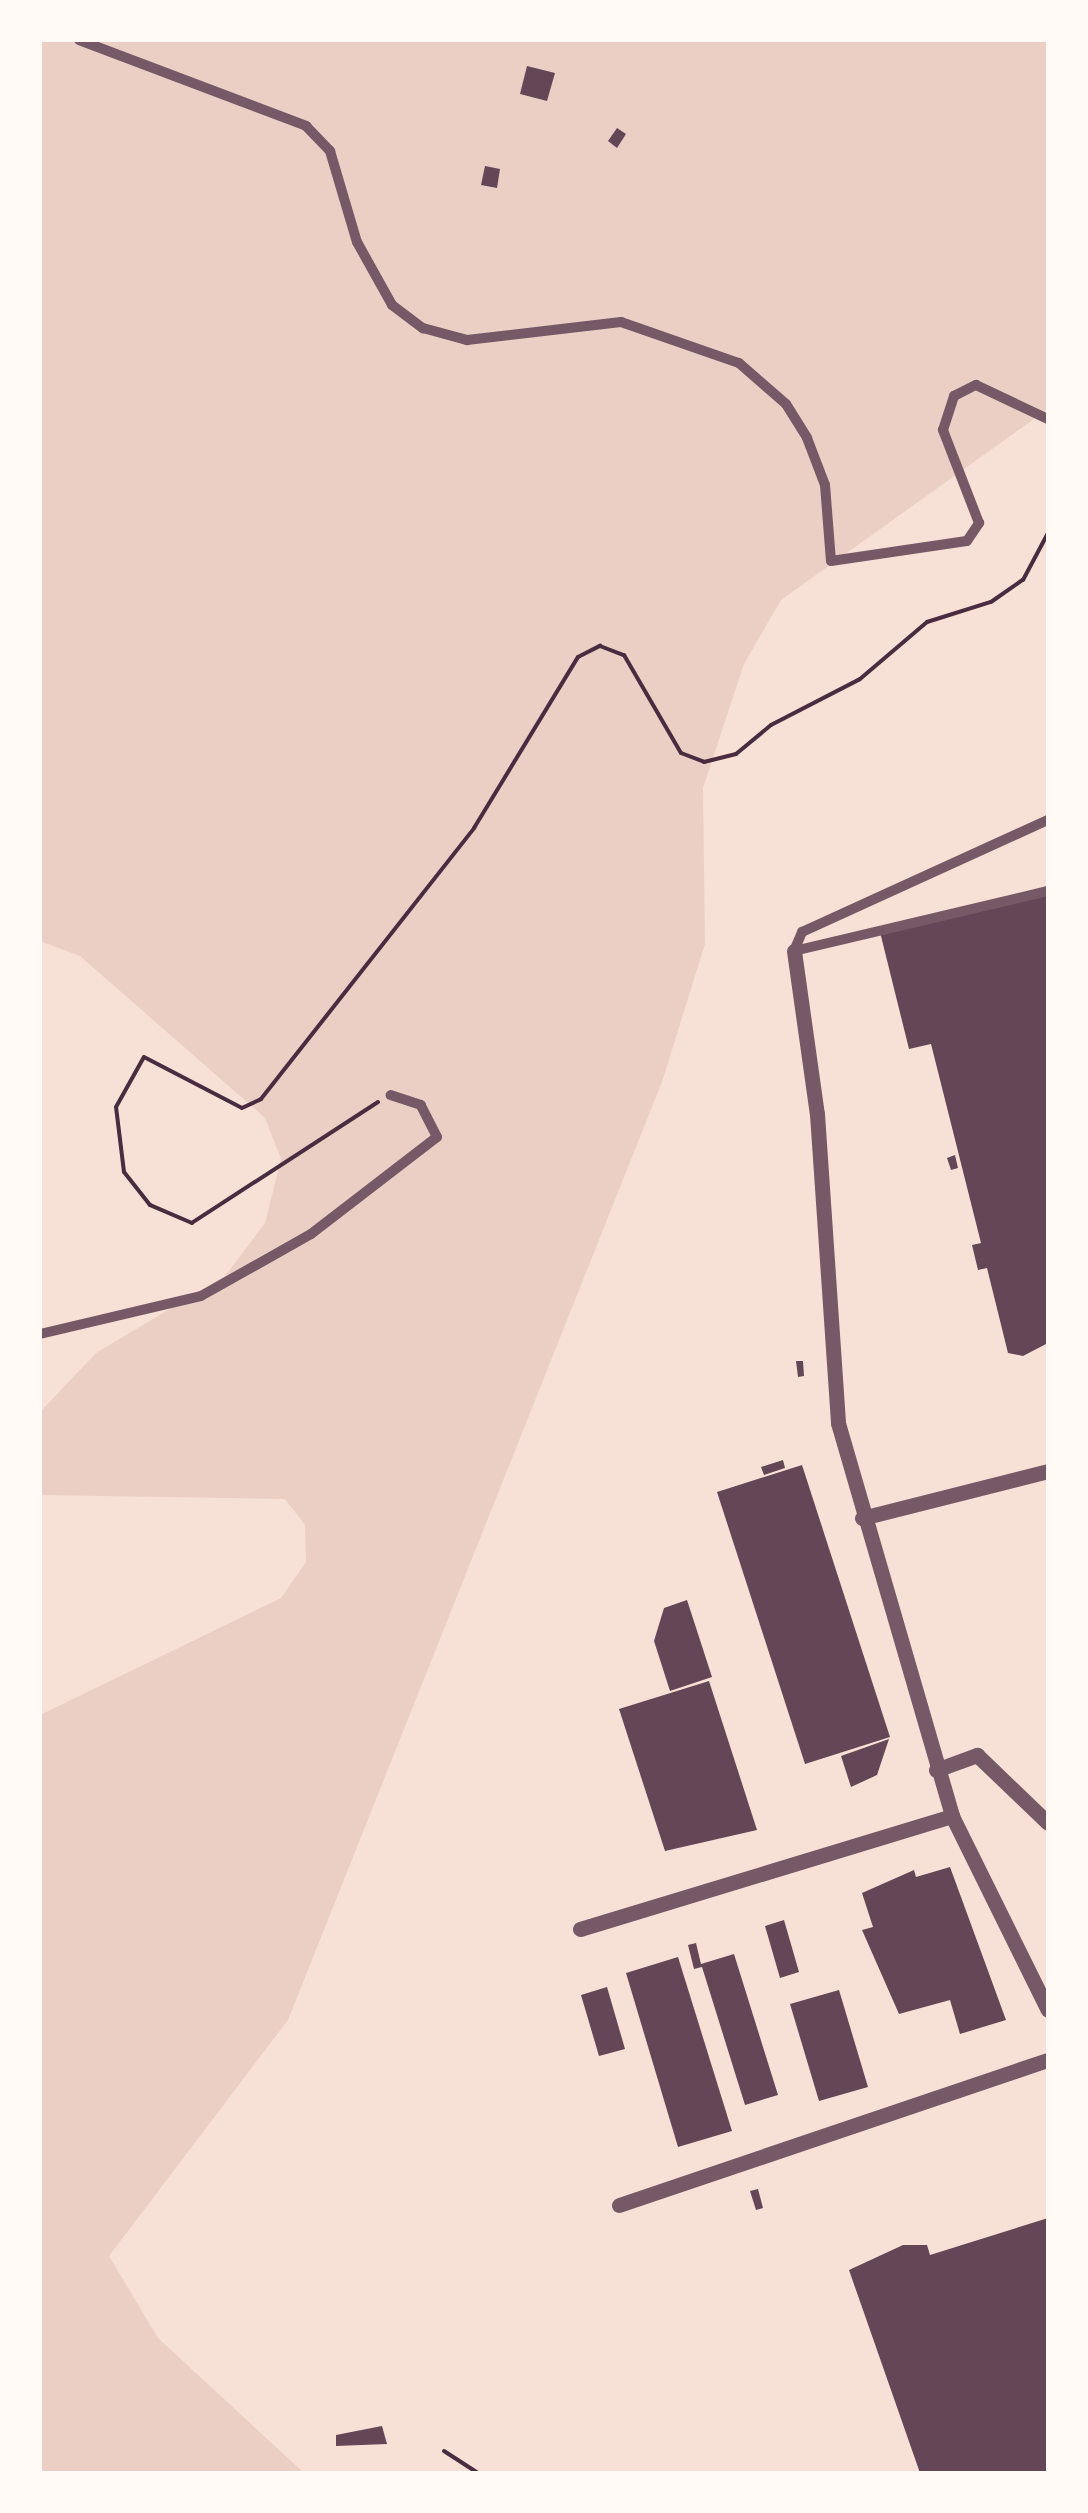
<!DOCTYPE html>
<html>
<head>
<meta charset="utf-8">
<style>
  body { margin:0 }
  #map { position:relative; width:1088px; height:2513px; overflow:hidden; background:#f7e1d7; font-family:"Asap Condensed",sans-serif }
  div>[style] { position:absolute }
  .green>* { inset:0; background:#ebcfc5 }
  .building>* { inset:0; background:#644757 }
  .path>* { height:4px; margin:-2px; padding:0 2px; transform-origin:2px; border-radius:2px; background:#4a2c40 }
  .minor>* { height:10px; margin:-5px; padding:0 5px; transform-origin:5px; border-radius:5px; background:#755966 }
  .tertiary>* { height:15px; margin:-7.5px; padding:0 7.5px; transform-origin:7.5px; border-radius:7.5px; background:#755966 }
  span { translate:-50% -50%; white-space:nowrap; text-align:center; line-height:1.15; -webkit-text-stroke:10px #fffaf5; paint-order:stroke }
  .frame { position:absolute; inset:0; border:42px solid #fffaf5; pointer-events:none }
</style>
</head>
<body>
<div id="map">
  <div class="green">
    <div style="clip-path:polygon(40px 40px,1048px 40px,1048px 409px,781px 600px,744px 664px,703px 788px,705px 944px,662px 1082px,288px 2020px,109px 2256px,158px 2338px,304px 2473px,40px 2473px,40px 1715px,281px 1598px,306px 1562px,305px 1525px,285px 1499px,40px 1495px,40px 1412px,96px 1353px,225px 1276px,265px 1223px,281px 1159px,265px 1118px,80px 956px,40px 941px)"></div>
  </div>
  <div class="building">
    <div style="clip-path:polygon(527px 66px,555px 73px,547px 101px,520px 94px)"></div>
    <div style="clip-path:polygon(617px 128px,626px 134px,617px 148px,608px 141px)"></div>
    <div style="clip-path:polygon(485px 166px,500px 169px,497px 188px,481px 185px)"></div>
    <div style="clip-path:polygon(1048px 891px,1048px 1343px,1023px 1356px,1008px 1353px,987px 1268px,978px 1270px,972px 1245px,981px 1243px,931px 1044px,909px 1049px,880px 932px)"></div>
    <div style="clip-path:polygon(955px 1155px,958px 1168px,951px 1170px,947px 1158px)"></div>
    <div style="clip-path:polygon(796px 1361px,803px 1361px,804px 1376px,798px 1377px)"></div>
    <div style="clip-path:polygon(783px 1460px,785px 1468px,764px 1475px,761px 1467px)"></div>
    <div style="clip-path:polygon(802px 1465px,890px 1737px,805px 1764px,717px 1492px)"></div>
    <div style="clip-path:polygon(687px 1600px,712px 1677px,670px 1691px,654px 1641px,664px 1608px)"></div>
    <div style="clip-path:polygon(709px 1681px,757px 1830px,665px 1851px,619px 1709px)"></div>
    <div style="clip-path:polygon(889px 1739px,877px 1775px,851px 1787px,841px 1756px)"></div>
    <div style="clip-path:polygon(950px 1867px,1006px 2020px,960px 2034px,950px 2000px,899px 2014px,862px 1930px,873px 1927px,862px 1893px,914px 1870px,916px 1877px)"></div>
    <div style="clip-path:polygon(784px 1920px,799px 1972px,780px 1978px,765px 1926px)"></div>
    <div style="clip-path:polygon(696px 1943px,701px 1964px,734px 1954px,778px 2095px,745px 2105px,702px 1967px,694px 1969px,688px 1945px)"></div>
    <div style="clip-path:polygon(678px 1957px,732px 2131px,678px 2147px,626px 1973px)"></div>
    <div style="clip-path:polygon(607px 1987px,625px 2049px,599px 2056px,581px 1995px)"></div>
    <div style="clip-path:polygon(839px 1990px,868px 2087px,819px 2101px,790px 2004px)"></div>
    <div style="clip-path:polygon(758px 2189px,763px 2208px,756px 2210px,750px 2191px)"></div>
    <div style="clip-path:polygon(1048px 2218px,1048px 2473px,920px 2473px,849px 2270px,903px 2245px,927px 2245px,930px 2255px)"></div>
    <div style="clip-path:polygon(382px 2426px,387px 2444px,336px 2446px,336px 2435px)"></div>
  </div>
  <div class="path">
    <div style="left:378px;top:1102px;width:222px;rotate:147deg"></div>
    <div style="left:192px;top:1223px;width:46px;rotate:-156.8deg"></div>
    <div style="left:150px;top:1205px;width:42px;rotate:-128.2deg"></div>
    <div style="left:124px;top:1172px;width:65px;rotate:-97deg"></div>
    <div style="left:116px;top:1107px;width:57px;rotate:-60.8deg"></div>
    <div style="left:144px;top:1057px;width:110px;rotate:27.5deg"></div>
    <div style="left:242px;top:1108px;width:21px;rotate:-25deg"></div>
    <div style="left:261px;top:1099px;width:345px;rotate:-51.8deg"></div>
    <div style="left:474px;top:828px;width:200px;rotate:-58.7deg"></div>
    <div style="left:578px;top:657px;width:25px;rotate:-27deg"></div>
    <div style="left:600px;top:646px;width:26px;rotate:21deg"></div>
    <div style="left:624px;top:655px;width:113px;rotate:59.8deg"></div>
    <div style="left:681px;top:753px;width:25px;rotate:21deg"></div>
    <div style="left:704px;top:762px;width:33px;rotate:-14deg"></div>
    <div style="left:736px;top:754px;width:45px;rotate:-39.6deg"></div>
    <div style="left:771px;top:725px;width:100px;rotate:-27.3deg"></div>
    <div style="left:860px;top:679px;width:88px;rotate:-40.4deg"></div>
    <div style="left:927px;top:622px;width:67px;rotate:-17.4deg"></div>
    <div style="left:991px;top:602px;width:39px;rotate:-35deg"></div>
    <div style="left:1023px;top:580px;width:53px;rotate:-62deg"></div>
    <div style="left:444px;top:2451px;width:40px;rotate:32.9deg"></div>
  </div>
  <div class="minor">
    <div style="left:79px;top:40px;width:243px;rotate:20.7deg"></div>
    <div style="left:306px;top:126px;width:35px;rotate:46deg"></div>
    <div style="left:330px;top:151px;width:95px;rotate:73.5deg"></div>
    <div style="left:357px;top:242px;width:72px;rotate:60.9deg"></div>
    <div style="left:392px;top:305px;width:39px;rotate:37deg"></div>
    <div style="left:423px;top:328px;width:46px;rotate:15.3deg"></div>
    <div style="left:467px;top:340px;width:155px;rotate:-6.7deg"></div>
    <div style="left:621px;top:322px;width:125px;rotate:19.2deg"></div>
    <div style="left:739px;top:363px;width:62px;rotate:41.1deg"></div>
    <div style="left:786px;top:404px;width:40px;rotate:58deg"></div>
    <div style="left:807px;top:438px;width:50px;rotate:69deg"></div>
    <div style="left:825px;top:485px;width:76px;rotate:85.5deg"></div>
    <div style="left:831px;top:561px;width:137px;rotate:-8.4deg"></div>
    <div style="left:967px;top:541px;width:22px;rotate:-56deg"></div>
    <div style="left:979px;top:523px;width:100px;rotate:-111.2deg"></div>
    <div style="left:943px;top:430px;width:36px;rotate:-72deg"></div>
    <div style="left:954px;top:396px;width:25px;rotate:-27deg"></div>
    <div style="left:976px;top:385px;width:80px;rotate:25.3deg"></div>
    <div style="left:794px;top:951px;width:21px;rotate:-67deg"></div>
    <div style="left:802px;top:932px;width:270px;rotate:-24.5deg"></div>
    <div style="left:794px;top:951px;width:261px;rotate:-13.3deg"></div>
    <div style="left:40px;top:1334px;width:165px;rotate:-13.3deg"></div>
    <div style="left:201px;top:1296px;width:126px;rotate:-29.4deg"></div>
    <div style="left:311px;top:1234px;width:159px;rotate:-37.6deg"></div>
    <div style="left:437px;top:1137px;width:36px;rotate:-117deg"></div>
    <div style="left:421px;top:1105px;width:32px;rotate:-162deg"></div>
  </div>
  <div class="tertiary">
    <div style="left:794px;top:951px;width:165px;rotate:82deg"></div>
    <div style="left:817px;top:1114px;width:310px;rotate:86.1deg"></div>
    <div style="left:838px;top:1423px;width:409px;rotate:73.8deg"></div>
    <div style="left:952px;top:1816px;width:216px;rotate:63.7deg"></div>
    <div style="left:862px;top:1518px;width:192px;rotate:-14.2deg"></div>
    <div style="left:936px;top:1770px;width:44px;rotate:-20.1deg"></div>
    <div style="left:977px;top:1755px;width:98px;rotate:43.8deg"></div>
    <div style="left:580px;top:1929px;width:389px;rotate:-16.9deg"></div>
    <div style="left:619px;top:2205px;width:453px;rotate:-18.7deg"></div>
  </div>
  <div class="frame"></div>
</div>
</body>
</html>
